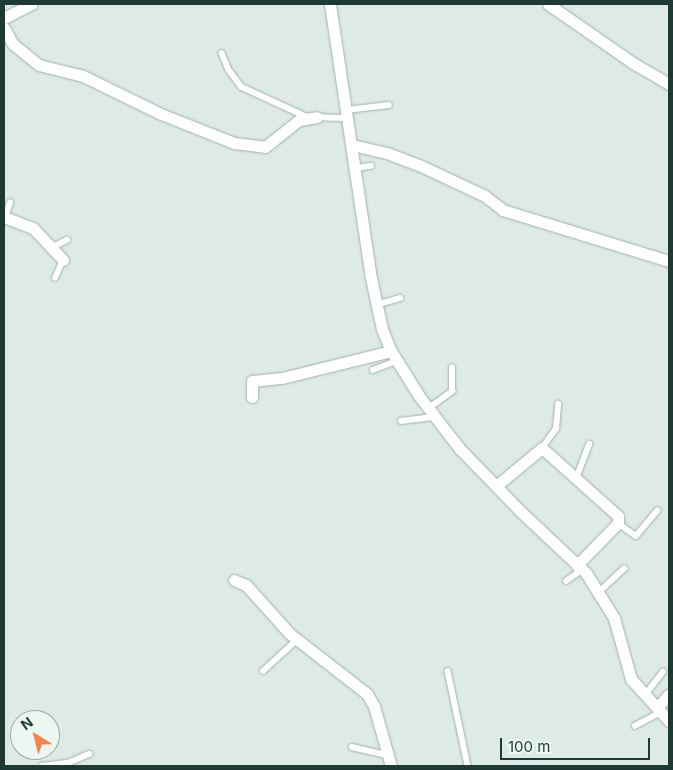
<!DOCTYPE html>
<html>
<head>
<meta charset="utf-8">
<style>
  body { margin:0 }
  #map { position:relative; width:673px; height:770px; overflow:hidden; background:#ddeae5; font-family:Inter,sans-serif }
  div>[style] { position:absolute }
  .roads { filter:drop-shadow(0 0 1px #a0b2ac) drop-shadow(0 0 1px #a0b2ac) }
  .service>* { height:5.5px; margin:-2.75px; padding:0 2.75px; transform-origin:2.75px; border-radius:2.75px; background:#fff }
  .minor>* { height:11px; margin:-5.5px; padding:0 5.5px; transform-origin:5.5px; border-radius:5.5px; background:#fff }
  span { translate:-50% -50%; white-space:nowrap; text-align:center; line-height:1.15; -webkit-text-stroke:4px #edf7f2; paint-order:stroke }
  .frame { position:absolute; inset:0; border:5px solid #1e3a34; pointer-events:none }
  .north { position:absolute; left:10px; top:710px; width:50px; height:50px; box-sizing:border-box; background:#edf7f2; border:1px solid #9aaba6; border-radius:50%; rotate:324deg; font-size:14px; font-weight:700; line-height:20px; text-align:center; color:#1e3a34 }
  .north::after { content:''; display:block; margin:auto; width:18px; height:22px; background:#f8824c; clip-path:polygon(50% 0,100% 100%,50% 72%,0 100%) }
  .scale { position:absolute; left:500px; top:738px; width:150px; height:22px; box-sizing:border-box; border:2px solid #1e3a34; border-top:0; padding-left:6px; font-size:15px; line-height:18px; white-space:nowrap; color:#1e3a34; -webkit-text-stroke:4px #edf7f2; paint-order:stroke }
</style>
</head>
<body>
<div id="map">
  <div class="roads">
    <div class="service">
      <div style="left:222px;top:53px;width:18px;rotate:68deg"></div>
      <div style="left:229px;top:70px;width:21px;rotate:53deg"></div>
      <div style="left:242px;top:87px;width:69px;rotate:24.7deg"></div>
      <div style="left:346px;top:110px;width:43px;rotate:-6.6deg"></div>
      <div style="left:315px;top:117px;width:33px;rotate:2deg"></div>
      <div style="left:356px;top:168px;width:15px;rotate:-8deg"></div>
      <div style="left:5px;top:218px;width:16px;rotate:-72deg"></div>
      <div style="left:51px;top:248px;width:18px;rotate:-27deg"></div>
      <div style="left:55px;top:278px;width:20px;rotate:-66deg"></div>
      <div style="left:376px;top:305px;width:25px;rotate:-16deg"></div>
      <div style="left:373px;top:370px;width:26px;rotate:-21deg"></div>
      <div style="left:429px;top:408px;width:29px;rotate:-36deg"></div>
      <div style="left:452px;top:391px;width:23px;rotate:-90deg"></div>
      <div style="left:401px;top:421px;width:34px;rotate:-7deg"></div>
      <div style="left:542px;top:448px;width:24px;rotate:-54deg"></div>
      <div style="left:556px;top:429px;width:25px;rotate:-85deg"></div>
      <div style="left:577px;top:476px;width:34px;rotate:-69deg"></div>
      <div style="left:618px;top:523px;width:22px;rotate:36deg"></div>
      <div style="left:636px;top:536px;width:33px;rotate:-50deg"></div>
      <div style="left:566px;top:581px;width:19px;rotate:-35deg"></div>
      <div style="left:600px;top:591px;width:33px;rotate:-43deg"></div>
      <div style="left:263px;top:671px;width:46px;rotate:-42.4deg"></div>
      <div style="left:448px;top:671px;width:97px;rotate:78.1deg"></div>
      <div style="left:645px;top:695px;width:29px;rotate:-52deg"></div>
      <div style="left:635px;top:726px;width:30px;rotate:-28deg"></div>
      <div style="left:352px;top:747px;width:36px;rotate:13deg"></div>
      <div style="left:42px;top:766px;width:26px;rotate:-7deg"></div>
      <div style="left:68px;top:763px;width:23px;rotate:-23deg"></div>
    </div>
    <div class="minor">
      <div style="left:330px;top:4px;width:272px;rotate:81.5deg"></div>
      <div style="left:370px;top:273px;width:57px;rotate:77.9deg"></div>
      <div style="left:382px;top:329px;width:24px;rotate:68deg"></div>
      <div style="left:391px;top:351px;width:53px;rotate:58.1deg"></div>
      <div style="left:419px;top:396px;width:67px;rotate:52.3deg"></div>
      <div style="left:460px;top:449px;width:86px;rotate:45.9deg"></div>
      <div style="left:520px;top:511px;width:91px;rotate:43.2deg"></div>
      <div style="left:586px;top:573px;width:53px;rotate:58.1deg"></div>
      <div style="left:614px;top:618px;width:63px;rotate:74.4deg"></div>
      <div style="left:631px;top:679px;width:57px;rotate:47.9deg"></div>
      <div style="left:548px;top:4px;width:103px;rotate:34.8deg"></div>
      <div style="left:633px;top:63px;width:42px;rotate:30.3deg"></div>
      <div style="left:4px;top:18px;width:31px;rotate:-27deg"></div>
      <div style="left:4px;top:28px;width:18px;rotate:61deg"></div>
      <div style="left:13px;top:44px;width:33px;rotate:39deg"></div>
      <div style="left:39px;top:65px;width:45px;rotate:14deg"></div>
      <div style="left:83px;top:76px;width:87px;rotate:26deg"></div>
      <div style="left:161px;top:114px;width:79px;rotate:21.7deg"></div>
      <div style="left:234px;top:143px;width:31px;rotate:7deg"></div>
      <div style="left:265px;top:147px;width:43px;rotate:-38.5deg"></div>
      <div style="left:299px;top:120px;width:18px;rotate:-9deg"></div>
      <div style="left:352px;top:145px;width:36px;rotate:13deg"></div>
      <div style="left:387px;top:153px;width:34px;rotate:21deg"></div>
      <div style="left:419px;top:165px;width:73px;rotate:25.2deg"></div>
      <div style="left:485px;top:196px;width:23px;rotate:38deg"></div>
      <div style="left:503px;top:210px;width:174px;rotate:17.1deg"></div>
      <div style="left:4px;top:217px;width:31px;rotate:21deg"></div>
      <div style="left:33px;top:228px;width:44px;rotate:46.8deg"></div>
      <div style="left:252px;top:397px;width:16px;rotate:-90deg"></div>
      <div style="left:252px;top:381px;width:30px;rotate:-6deg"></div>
      <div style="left:282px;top:378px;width:112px;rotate:-13.9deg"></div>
      <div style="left:496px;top:486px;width:60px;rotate:-39.6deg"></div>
      <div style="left:542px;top:448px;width:102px;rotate:41.8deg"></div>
      <div style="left:618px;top:516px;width:7px;rotate:90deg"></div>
      <div style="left:618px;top:523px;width:59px;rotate:134.3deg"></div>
      <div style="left:234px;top:580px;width:13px;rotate:23deg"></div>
      <div style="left:246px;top:585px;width:66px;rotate:48.1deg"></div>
      <div style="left:290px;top:634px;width:98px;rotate:37.9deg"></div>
      <div style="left:367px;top:694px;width:14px;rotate:60deg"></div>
      <div style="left:374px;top:706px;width:62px;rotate:74.2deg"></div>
      <div style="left:657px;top:708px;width:18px;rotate:-49deg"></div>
    </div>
  </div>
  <div class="frame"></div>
  <div class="north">N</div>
  <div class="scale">100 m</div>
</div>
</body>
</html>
